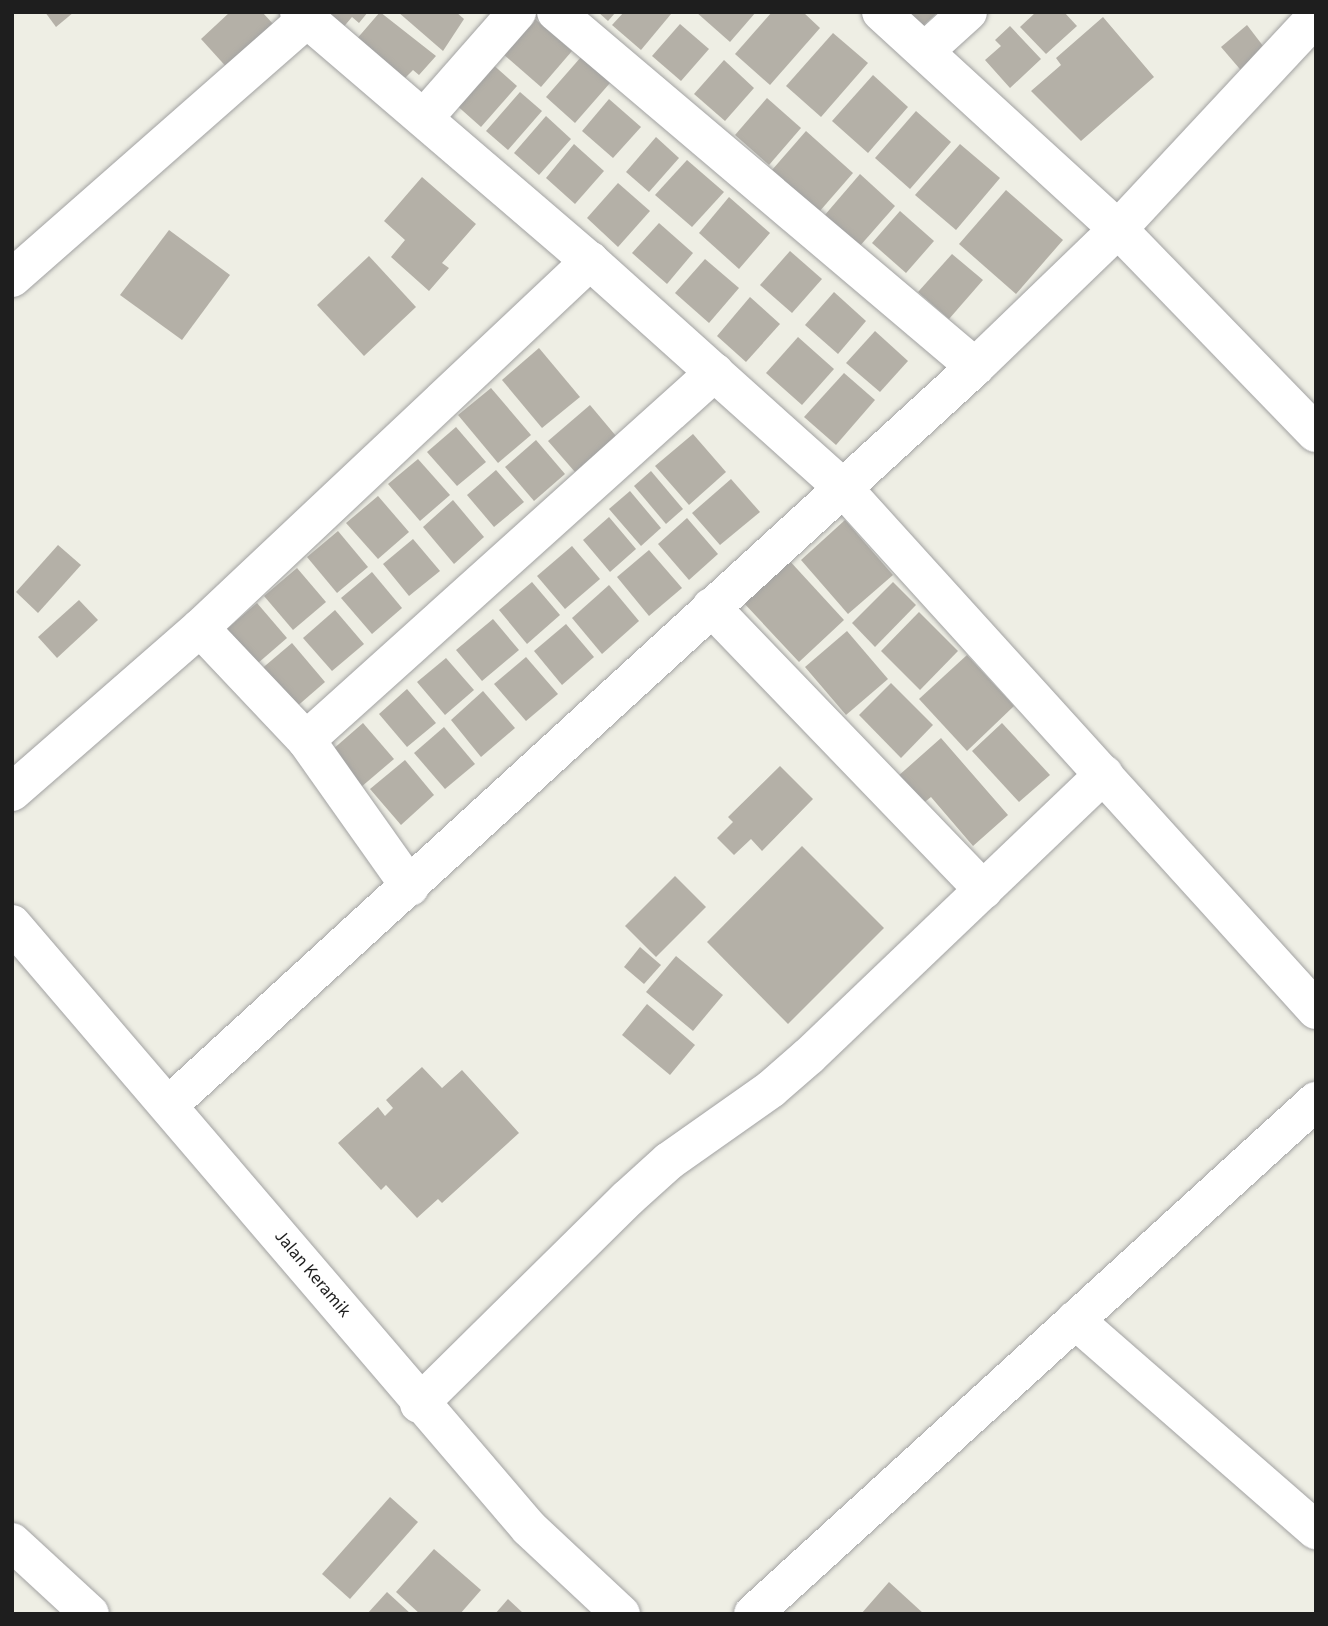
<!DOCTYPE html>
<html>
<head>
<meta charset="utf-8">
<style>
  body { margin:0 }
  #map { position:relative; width:1328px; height:1626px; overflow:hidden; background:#eeeee4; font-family:"Source Sans 3",sans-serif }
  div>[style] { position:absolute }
  .building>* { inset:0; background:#b4b0a7 }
  .roads { filter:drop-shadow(0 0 2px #a2a2a2) drop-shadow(0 0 2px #a2a2a2) }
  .minor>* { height:38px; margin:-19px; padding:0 19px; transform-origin:19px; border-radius:19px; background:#fff }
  span { translate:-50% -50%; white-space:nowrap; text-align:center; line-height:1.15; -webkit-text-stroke:5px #fff; paint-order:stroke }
  .street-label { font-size:18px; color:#1e1e1e }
  .frame { position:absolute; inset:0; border:14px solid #1e1e1e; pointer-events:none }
</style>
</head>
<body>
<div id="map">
  <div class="building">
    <div style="clip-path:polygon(45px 12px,74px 12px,56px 27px)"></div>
    <div style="clip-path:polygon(230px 12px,262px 12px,276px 27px,230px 71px,201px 39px)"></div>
    <div style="clip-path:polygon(309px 12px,368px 12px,359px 23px,352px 17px,341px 30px)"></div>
    <div style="clip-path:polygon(380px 12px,436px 56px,419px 75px,413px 70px,401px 82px,355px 41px)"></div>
    <div style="clip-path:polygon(398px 12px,456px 12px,464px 19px,443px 51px)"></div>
    <div style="clip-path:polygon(598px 12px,616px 12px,608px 21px)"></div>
    <div style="clip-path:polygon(624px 12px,669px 12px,671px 14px,641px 50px,612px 25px)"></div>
    <div style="clip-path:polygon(696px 12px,756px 12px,730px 42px)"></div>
    <div style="clip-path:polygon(772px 12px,803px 12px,820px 28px,770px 85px,735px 54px)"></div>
    <div style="clip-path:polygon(893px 12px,938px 12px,914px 34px)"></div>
    <div style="clip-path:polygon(1036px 12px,1064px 12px,1077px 26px,1046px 54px,1020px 27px)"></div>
    <div style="clip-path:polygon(1103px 17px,1154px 77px,1081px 141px,1031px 91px,1061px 65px,1056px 58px)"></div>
    <div style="clip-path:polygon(535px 19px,572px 51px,541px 87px,503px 54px)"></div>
    <div style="clip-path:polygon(680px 24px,709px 49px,681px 81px,652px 56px)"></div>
    <div style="clip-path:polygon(1247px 25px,1270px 55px,1245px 75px,1221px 47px)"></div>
    <div style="clip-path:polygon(1010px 26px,1041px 59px,1010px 88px,985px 60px,1001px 46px,995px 40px)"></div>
    <div style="clip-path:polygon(833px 33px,868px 63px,821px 117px,786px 86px)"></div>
    <div style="clip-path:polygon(581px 57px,610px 83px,575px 123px,546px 97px)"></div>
    <div style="clip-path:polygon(724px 60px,754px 88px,725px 121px,694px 94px)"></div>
    <div style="clip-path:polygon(490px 62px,517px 86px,481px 127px,454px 103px)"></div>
    <div style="clip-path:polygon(873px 75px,908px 107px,868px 153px,832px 121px)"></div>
    <div style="clip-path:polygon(520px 92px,542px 111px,508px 150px,486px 131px)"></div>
    <div style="clip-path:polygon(767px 98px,801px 128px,769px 165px,735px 135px)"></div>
    <div style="clip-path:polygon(609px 99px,641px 127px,613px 158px,582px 131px)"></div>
    <div style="clip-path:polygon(916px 111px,951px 142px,910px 189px,875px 158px)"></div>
    <div style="clip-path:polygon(546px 116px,571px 139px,539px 175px,514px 153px)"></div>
    <div style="clip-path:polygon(806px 131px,853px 173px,819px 212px,772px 170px)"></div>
    <div style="clip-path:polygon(656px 137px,679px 158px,649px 192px,626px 172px)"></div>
    <div style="clip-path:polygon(574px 144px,604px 171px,575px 204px,546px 178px)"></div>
    <div style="clip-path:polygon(960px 144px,1000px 178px,956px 230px,915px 195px)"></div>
    <div style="clip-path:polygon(687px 160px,724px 192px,692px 227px,655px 195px)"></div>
    <div style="clip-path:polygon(860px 174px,895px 206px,859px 247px,824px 216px)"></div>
    <div style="clip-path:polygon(422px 177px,476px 224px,442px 263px,449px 268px,429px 291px,391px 257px,405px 240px,384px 221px)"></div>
    <div style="clip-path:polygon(618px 183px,650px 211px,618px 247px,587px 218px)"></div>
    <div style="clip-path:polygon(1006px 190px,1063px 240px,1016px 294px,959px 244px)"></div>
    <div style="clip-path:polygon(729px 197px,770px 233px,739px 269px,699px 233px)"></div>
    <div style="clip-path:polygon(900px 211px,934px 241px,906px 273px,872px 243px)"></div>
    <div style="clip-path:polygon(659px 223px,693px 253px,667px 284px,632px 253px)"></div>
    <div style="clip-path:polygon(169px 230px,230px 275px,182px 340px,120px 295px)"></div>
    <div style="clip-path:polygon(790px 251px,822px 279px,792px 313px,760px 285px)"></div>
    <div style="clip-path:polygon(952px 254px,983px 280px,949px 319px,918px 292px)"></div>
    <div style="clip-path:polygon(369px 256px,416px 307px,364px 356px,317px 305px)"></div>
    <div style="clip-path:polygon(705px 259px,739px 288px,709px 323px,675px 293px)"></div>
    <div style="clip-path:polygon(834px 292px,866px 321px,838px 354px,805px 325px)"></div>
    <div style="clip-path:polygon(750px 297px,780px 324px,746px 362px,717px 336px)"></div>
    <div style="clip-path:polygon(875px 331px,908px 361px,880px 392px,846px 363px)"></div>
    <div style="clip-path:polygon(798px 337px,834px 369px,802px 405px,766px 373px)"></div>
    <div style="clip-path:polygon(539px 348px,580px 397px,542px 428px,502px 380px)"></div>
    <div style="clip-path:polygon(844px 373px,875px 400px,836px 445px,804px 417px)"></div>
    <div style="clip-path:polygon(491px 388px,531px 435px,498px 463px,458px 415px)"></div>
    <div style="clip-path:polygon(590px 405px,616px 436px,575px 472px,548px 441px)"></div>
    <div style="clip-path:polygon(456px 427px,486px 462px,457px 486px,427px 452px)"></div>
    <div style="clip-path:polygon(693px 434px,726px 472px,689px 505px,655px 466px)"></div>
    <div style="clip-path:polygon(536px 440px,565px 474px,534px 501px,505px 467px)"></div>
    <div style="clip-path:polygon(418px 459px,450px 495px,420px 521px,388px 484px)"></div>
    <div style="clip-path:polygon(496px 470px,524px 502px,494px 527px,467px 495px)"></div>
    <div style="clip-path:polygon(651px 471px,683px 509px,666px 524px,634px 486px)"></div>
    <div style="clip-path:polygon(731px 479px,760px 512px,720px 545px,692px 513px)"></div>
    <div style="clip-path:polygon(630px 491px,661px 528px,641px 546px,609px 509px)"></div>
    <div style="clip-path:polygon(378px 496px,409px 532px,378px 559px,346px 523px)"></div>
    <div style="clip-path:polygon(453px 500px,484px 537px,454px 564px,423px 527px)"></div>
    <div style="clip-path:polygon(609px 517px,636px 549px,610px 572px,583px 540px)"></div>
    <div style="clip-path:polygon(687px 518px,718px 554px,689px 580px,658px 544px)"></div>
    <div style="clip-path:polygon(845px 520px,893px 575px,848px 614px,801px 560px)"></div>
    <div style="clip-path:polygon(338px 531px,368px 567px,337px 593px,307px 557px)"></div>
    <div style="clip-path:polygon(413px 539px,440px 571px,409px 596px,383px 564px)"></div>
    <div style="clip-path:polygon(58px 545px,81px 565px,38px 613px,16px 592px)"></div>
    <div style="clip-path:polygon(572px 546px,600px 579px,565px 609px,537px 576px)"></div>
    <div style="clip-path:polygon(649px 550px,682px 588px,649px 616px,617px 577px)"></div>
    <div style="clip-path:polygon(787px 558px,844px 620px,799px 662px,742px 601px)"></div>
    <div style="clip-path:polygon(297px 568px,326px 602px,293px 630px,264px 596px)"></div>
    <div style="clip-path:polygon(372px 572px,402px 608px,372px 634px,341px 598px)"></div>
    <div style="clip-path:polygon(532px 582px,560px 615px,527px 644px,499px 610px)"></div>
    <div style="clip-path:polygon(893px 582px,916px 605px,875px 647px,852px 623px)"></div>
    <div style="clip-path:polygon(609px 585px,639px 621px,602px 654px,572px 618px)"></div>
    <div style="clip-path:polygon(79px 600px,98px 620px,57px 658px,38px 637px)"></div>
    <div style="clip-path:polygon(257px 603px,287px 638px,250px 670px,220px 635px)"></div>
    <div style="clip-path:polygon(335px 610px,364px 644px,332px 671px,303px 638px)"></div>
    <div style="clip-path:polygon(919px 612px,958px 651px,920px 690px,881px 651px)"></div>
    <div style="clip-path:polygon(493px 619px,519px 650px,482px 681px,456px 650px)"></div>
    <div style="clip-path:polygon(566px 624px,594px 657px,562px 685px,534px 651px)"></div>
    <div style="clip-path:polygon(847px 631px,888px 679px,846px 715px,805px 667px)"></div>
    <div style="clip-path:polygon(292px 643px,325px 682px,287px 715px,253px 676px)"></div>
    <div style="clip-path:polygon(967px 655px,1014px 706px,967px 751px,919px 699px)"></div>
    <div style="clip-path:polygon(526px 657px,558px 694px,526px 721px,494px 684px)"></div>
    <div style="clip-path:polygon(446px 658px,474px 690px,445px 715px,417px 682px)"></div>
    <div style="clip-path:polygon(891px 683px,933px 725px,901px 758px,859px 715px)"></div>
    <div style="clip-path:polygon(407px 689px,436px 723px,407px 747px,379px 714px)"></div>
    <div style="clip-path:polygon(483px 691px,515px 728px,481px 757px,451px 720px)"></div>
    <div style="clip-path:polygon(363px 723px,394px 759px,354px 793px,324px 757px)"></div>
    <div style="clip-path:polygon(1002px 723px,1050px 775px,1019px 802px,972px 751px)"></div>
    <div style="clip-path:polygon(444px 727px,475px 764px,445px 789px,414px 753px)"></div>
    <div style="clip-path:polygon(941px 738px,1008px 815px,973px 846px,931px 797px,921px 805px,897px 777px)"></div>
    <div style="clip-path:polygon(405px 760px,434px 795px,401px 825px,370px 789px)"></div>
    <div style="clip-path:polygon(780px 766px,813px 799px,762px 851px,751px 839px,734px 855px,717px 838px,733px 822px,728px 817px)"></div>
    <div style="clip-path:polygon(802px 846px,884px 928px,788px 1024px,707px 942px)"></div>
    <div style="clip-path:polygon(675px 876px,706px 907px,656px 957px,625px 926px)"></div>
    <div style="clip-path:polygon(640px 947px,661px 965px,644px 984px,624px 967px)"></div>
    <div style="clip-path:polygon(676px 956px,723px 995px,693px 1031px,646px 992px)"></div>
    <div style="clip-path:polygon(647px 1004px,695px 1045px,670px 1075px,622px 1035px)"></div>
    <div style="clip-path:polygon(422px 1067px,442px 1088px,462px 1070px,519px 1133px,442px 1203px,438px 1199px,417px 1218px,386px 1185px,381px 1190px,338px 1143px,378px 1107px,385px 1116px,393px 1108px,386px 1100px)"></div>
    <div style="clip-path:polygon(390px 1497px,418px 1522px,350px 1599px,322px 1574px)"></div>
    <div style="clip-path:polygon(434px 1549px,481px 1590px,460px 1614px,420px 1614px,396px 1592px)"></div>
    <div style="clip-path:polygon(889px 1582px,924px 1614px,861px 1614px)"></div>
    <div style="clip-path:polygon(387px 1592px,411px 1614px,367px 1614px)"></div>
    <div style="clip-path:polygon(508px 1599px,524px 1614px,495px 1614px)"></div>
  </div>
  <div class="roads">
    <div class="minor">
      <div style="left:299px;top:12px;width:383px;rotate:40.6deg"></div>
      <div style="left:590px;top:261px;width:341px;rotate:41.9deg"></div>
      <div style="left:844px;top:489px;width:703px;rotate:47.82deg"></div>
      <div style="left:556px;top:12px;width:549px;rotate:40.27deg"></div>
      <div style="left:881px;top:12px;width:321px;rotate:42.5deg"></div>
      <div style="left:1118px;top:229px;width:284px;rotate:45.9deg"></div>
      <div style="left:925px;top:51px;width:58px;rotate:-42.2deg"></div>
      <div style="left:424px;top:118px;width:141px;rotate:-48.7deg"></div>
      <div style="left:12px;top:278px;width:393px;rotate:-41.3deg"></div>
      <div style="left:711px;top:607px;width:393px;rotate:46.1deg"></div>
      <div style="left:200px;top:628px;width:154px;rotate:46.6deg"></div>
      <div style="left:306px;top:740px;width:180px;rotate:54.7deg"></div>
      <div style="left:306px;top:740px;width:550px;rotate:-41.98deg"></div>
      <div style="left:12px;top:792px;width:249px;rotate:-41.1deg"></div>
      <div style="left:200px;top:628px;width:536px;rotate:-43.26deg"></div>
      <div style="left:12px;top:924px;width:795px;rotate:49.44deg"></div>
      <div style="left:529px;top:1528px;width:126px;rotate:43.1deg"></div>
      <div style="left:170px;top:1104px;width:1091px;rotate:-42.47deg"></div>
      <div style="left:975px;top:367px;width:199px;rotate:-44deg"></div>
      <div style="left:1118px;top:229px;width:290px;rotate:-47deg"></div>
      <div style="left:1075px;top:1320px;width:320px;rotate:41.1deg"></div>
      <div style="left:419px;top:1404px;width:293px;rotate:-44.6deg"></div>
      <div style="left:628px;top:1198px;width:55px;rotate:-42.1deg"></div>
      <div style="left:669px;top:1161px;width:125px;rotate:-35.2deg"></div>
      <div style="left:771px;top:1089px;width:50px;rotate:-41deg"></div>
      <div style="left:809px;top:1056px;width:408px;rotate:-43.7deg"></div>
      <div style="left:12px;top:1542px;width:106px;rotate:42.7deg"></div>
      <div style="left:753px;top:1614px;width:762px;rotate:-42.34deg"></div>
    </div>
  </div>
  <div class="street-label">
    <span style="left:312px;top:1274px;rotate:50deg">Jalan Keramik</span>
  </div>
  <div class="frame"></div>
</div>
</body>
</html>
